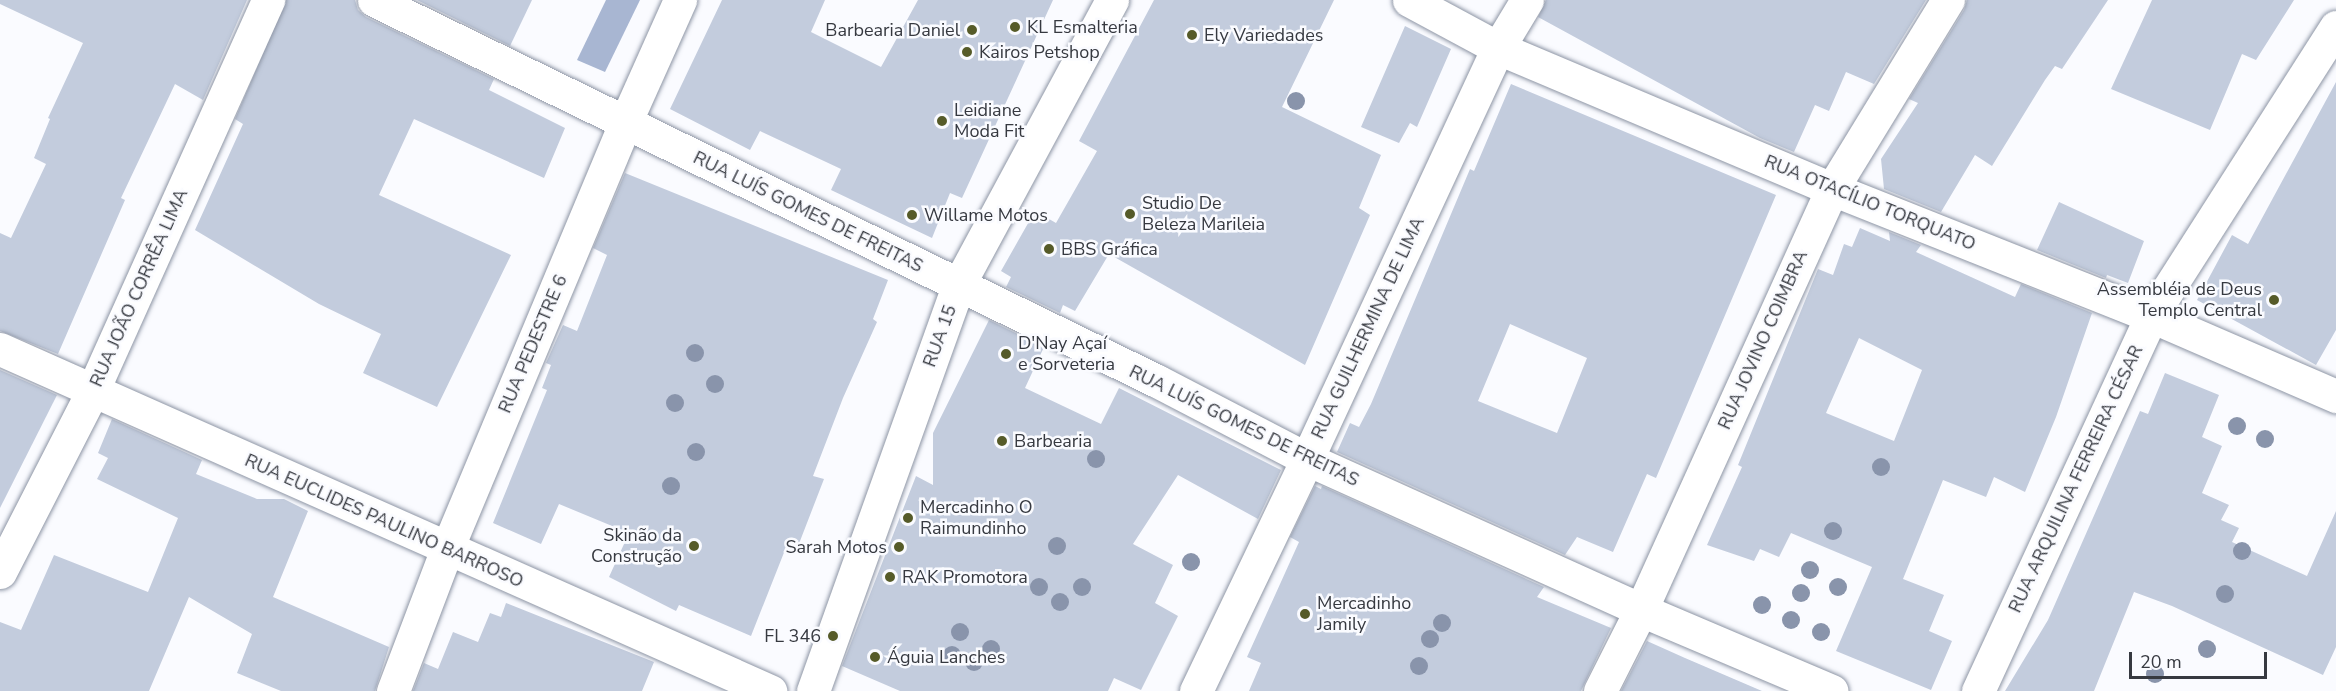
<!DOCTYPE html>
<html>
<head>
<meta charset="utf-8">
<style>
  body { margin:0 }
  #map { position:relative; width:2336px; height:691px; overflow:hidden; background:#fafbff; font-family:"Nunito Sans",sans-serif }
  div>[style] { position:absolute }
  .water>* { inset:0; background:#a8b6d2 }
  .building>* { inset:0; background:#c3ccdd }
  .roads { filter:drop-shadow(0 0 2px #8d95a5) drop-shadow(0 0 2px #8d95a5) }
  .street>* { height:33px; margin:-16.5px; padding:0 16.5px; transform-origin:16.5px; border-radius:16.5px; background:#fff }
  .trees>* { width:18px; height:18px; margin:-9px; border-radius:50%; background:#8994ab }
  .dots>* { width:16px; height:16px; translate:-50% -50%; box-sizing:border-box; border:3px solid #fafbff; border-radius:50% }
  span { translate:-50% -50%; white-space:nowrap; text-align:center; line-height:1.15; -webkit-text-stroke:5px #fafbff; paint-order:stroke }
  .poi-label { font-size:18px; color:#363940 }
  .left { translate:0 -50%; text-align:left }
  .right { translate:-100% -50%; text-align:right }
  .street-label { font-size:18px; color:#363940 }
  .scale { position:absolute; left:2129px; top:652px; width:138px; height:27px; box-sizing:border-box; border:3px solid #363940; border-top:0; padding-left:8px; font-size:18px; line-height:21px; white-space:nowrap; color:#363940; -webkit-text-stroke:4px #fafbff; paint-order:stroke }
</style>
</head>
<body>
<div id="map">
  <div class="water">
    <div style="clip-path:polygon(606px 0,640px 0,605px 72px,577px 60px)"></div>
  </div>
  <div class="building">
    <div style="clip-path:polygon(0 0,247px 0,203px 100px,175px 84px,121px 198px,125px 200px,58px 354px,0 331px,0 233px,11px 238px,46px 164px,34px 158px,50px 119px,48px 118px,83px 43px,0 4px)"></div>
    <div style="clip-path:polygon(286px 0,355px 0,358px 10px,366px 17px,494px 79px,489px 90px,565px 128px,544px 178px,414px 119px,379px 195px,511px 255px,437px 407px,363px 373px,381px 334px,319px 304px,195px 230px,243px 124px,235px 119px)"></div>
    <div style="clip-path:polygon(417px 0,532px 0,510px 46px)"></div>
    <div style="clip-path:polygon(722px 0,825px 0,811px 32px,881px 67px,918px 0,1053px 0,962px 198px,950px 193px,932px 238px,831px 190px,841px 169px,760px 131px,750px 150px,670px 109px)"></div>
    <div style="clip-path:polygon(1154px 0,1334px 0,1282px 107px,1381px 155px,1359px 208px,1370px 215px,1305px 365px,1109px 254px,1075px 311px,1063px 305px,1060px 313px,1006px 287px,1011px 277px,1001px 271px,1035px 211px,1056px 223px,1097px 151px,1079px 141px)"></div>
    <div style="clip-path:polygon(1546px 0,1926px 0,1874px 84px,1846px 72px,1829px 111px,1815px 105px,1794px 152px,1760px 138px,1538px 17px)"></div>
    <div style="clip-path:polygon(1967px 0,2108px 0,2062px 69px,2055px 66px,2045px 80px,1992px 166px,1975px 155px,1941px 212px,1884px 189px,1881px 159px,1918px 103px,1909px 99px,1964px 10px)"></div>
    <div style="clip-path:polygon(2152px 0,2294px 0,2256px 60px,2242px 54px,2210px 130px,2111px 89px)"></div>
    <div style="clip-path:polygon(1405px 26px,1451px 49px,1417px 127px,1410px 123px,1399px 143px,1361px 127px)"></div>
    <div style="clip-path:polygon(2336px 82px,2336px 330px,2316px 365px,2197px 300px,2232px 235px,2248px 244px)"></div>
    <div style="clip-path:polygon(evenodd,1511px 84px,1776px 195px,1656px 478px,1647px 474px,1613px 552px,1577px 537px,1565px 555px,1337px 452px,1350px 423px,1359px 427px,1371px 404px,1470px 169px,1474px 171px,1511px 84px,1510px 324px,1587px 358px,1557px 433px,1478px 401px,1510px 324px)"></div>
    <div style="clip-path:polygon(625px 173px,888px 280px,873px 319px,877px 322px,843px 398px,813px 476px,824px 479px,795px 554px,785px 550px,751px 636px,679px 605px,676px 611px,609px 577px,629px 533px,559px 504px,541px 544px,493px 523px,547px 390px,542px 388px,551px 365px,546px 363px,563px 325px,577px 331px,607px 255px,593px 248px)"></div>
    <div style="clip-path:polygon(2059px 202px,2144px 241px,2128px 283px,2107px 275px,2106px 278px,2037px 250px)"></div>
    <div style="clip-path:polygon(evenodd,1860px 228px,1890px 241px,1889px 232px,1921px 245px,1916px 252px,2015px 297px,2021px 284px,2092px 313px,2056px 417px,2025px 492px,1994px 477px,1986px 497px,1943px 480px,1903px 579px,1944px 595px,1929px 631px,1952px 641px,1931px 690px,1836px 651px,1872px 567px,1791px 533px,1779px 557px,1760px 549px,1754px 561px,1707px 545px,1742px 467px,1738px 465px,1818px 269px,1833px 275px,1844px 244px,1852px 247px,1860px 228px,1859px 338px,1922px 370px,1894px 441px,1826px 413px,1859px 338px)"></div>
    <div style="clip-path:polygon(989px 320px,1044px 347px,1025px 388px,1101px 424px,1119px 388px,1281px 470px,1258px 519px,1178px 475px,1133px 544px,1173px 565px,1155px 603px,1178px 616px,1141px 690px,1114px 678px,1108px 691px,900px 691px,842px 666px,916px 476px,933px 485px,933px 433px)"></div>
    <div style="clip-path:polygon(0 370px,57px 395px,0 508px)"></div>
    <div style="clip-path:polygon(2165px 373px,2219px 395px,2202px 437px,2222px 446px,2202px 493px,2229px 505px,2221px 520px,2239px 528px,2232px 542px,2307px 576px,2336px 511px,2336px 647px,2323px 675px,2172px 606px,2134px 592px,2094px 691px,2005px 691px,2048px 620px,2140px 411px,2148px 414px)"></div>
    <div style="clip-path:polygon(112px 419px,202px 460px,196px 474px,257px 499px,284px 499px,308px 511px,273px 597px,389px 647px,375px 691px,281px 691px,237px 673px,252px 634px,189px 597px,149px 691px,0 691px,0 622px,21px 630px,54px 555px,148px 592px,178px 518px,97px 479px,108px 458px,98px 453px)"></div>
    <div style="clip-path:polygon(1315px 486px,1321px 489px,1322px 486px,1544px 587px,1537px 597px,1611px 628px,1581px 691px,1249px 691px,1261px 663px,1247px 657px,1299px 542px,1290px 537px)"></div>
    <div style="clip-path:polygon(506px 603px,654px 662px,642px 691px,413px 691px,424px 663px,438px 669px,453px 632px,478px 642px,490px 613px,501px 617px)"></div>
    <div style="clip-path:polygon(1647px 641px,1685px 658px,1762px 691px,1621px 691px)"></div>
  </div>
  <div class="roads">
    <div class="street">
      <div style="left:374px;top:0;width:871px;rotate:25.95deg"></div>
      <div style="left:1157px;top:381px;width:169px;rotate:27.5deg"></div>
      <div style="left:1307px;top:459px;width:367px;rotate:24.3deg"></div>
      <div style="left:1641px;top:610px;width:207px;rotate:23deg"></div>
      <div style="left:1409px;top:0;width:101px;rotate:28.3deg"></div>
      <div style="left:1498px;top:48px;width:363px;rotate:22.9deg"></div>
      <div style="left:1832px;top:189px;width:343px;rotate:21.7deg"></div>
      <div style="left:2151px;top:316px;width:202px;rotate:23.4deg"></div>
      <div style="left:0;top:349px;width:843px;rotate:23.95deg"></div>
      <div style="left:0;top:572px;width:202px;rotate:-62.9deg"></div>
      <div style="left:92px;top:392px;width:430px;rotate:-65.8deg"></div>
      <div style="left:393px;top:691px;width:152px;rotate:-69.2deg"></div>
      <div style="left:447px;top:549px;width:462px;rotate:-67.3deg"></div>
      <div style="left:625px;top:123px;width:135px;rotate:-65.9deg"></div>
      <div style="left:813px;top:691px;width:430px;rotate:-70.3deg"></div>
      <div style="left:958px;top:286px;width:325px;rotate:-61.7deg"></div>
      <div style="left:1196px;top:691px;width:257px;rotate:-64.4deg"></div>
      <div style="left:1307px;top:459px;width:453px;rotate:-65.1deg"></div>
      <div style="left:1498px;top:48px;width:56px;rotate:-58.9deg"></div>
      <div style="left:1600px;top:691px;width:91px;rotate:-63.2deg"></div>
      <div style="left:1641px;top:610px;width:462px;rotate:-65.6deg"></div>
      <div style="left:1832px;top:189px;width:222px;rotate:-58.5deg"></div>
      <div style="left:1978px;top:691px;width:413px;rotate:-65.2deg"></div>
      <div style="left:2151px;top:316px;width:343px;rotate:-57.4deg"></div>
    </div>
  </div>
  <div class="trees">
    <div style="left:1296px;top:101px"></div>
    <div style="left:695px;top:353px"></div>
    <div style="left:715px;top:384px"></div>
    <div style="left:675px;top:403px"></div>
    <div style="left:2237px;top:426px"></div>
    <div style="left:2265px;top:439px"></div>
    <div style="left:696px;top:452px"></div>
    <div style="left:1096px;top:459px"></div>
    <div style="left:1881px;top:467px"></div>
    <div style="left:671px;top:486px"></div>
    <div style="left:1833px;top:531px"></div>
    <div style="left:1057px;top:546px"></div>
    <div style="left:2242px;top:551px"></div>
    <div style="left:1191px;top:562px"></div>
    <div style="left:1810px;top:570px"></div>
    <div style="left:1039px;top:587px"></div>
    <div style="left:1082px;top:587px"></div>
    <div style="left:1838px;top:587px"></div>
    <div style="left:1801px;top:593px"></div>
    <div style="left:2225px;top:594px"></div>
    <div style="left:1060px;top:602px"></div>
    <div style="left:1762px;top:605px"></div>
    <div style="left:1791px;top:620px"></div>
    <div style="left:1442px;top:623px"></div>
    <div style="left:960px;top:632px"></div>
    <div style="left:1821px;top:632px"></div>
    <div style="left:1430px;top:639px"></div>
    <div style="left:991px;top:649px"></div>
    <div style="left:2207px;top:649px"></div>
    <div style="left:952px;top:655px"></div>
    <div style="left:974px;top:662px"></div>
    <div style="left:1419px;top:666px"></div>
    <div style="left:2155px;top:674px"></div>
  </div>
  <div class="dots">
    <div style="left:1015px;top:27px;background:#565b29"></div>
    <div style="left:972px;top:30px;background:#565b29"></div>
    <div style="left:1192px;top:35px;background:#565b29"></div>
    <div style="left:967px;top:52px;background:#565b29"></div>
    <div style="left:942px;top:121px;background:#565b29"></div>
    <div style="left:1130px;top:214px;background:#565b29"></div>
    <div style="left:912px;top:215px;background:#565b29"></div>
    <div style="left:1049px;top:249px;background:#565b29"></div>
    <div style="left:2274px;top:300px;background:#565b29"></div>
    <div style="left:1006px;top:354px;background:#565b29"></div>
    <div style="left:1002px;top:441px;background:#565b29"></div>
    <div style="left:908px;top:518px;background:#565b29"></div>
    <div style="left:694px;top:546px;background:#565b29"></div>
    <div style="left:899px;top:547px;background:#565b29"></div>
    <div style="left:890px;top:577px;background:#565b29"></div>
    <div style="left:1305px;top:614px;background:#565b29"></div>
    <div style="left:833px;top:636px;background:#565b29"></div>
    <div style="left:875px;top:657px;background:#565b29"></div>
  </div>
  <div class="poi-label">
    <span class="left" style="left:1027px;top:27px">KL Esmalteria</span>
    <span class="right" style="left:960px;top:30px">Barbearia Daniel</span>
    <span class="left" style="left:1204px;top:35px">Ely Variedades</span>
    <span class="left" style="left:979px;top:52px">Kairos Petshop</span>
    <span class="left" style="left:954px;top:121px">Leidiane<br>Moda Fit</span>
    <span class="left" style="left:1142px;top:214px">Studio De<br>Beleza Marileia</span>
    <span class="left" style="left:924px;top:215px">Willame Motos</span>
    <span class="left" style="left:1061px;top:249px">BBS Gráfica</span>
    <span class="right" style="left:2262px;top:300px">Assembléia de Deus<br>Templo Central</span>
    <span class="left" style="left:1018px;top:354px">D'Nay Açaí<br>e Sorveteria</span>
    <span class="left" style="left:1014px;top:441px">Barbearia</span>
    <span class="left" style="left:920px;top:518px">Mercadinho O<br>Raimundinho</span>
    <span class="right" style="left:682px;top:546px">Skinão da<br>Construção</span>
    <span class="right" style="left:887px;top:547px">Sarah Motos</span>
    <span class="left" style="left:902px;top:577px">RAK Promotora</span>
    <span class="left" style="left:1317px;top:614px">Mercadinho<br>Jamily</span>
    <span class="right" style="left:821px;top:636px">FL 346</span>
    <span class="left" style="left:887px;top:657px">Águia Lanches</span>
  </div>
  <div class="street-label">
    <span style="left:1870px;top:203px;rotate:22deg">RUA OTACÍLIO TORQUATO</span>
    <span style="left:808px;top:212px;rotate:26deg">RUA LUÍS GOMES DE FREITAS</span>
    <span style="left:139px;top:288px;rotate:-66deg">RUA JOÃO CORRÊA LIMA</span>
    <span style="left:1368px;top:328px;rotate:-65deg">RUA GUILHERMINA DE LIMA</span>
    <span style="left:940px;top:336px;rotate:-70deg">RUA 15</span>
    <span style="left:1763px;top:340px;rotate:-66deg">RUA JOVINO COIMBRA</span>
    <span style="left:533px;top:344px;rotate:-67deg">RUA PEDESTRE 6</span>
    <span style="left:1244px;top:426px;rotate:26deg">RUA LUÍS GOMES DE FREITAS</span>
    <span style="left:2076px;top:479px;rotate:-65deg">RUA ARQUILINA FERREIRA CÉSAR</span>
    <span style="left:384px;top:521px;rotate:24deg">RUA EUCLIDES PAULINO BARROSO</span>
  </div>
  <div class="scale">20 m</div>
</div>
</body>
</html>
